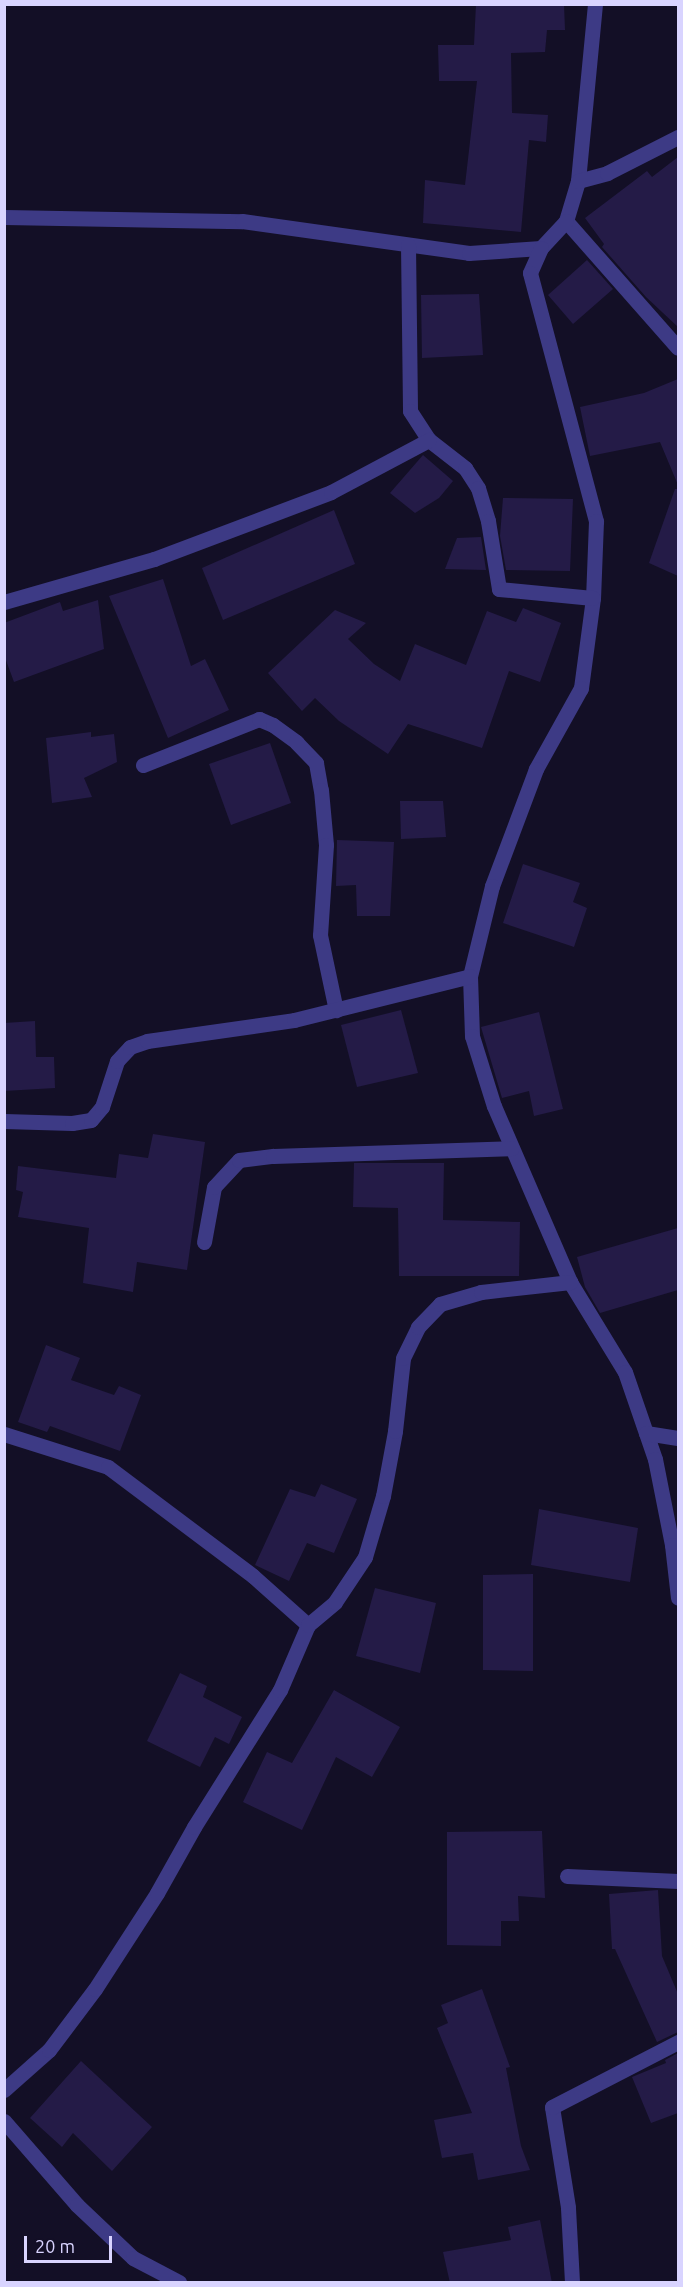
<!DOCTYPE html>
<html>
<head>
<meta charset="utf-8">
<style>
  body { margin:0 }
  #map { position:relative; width:683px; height:2287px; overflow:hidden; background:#130f26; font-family:Ubuntu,sans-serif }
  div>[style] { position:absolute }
  .building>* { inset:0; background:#241b47 }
  .street>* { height:15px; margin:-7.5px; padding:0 7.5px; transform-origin:7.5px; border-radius:7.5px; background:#3d3a85 }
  span { translate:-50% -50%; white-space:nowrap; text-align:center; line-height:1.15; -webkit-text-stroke:4.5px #130f26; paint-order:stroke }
  .frame { position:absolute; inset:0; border:6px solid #d9d4ff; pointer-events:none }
  .scale { position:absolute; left:24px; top:2236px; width:88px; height:27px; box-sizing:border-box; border:3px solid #d9d4ff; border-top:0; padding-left:8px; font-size:18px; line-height:21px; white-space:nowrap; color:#d9d4ff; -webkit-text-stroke:4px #130f26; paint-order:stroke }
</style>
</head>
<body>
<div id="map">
  <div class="building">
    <div style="clip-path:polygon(476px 4px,564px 4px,565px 30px,547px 30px,545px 52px,511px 53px,512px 113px,548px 115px,546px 142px,529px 140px,521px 232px,423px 223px,425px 180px,465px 185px,477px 81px,439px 81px,438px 45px,474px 45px)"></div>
    <div style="clip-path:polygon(678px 157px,678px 327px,646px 297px,602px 247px,604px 244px,585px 218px,647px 171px,652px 177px)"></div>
    <div style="clip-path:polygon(587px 260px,613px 289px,573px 324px,548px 295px)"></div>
    <div style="clip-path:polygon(479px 294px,483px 355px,422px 358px,421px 295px)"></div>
    <div style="clip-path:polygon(678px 379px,678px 485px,660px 442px,590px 456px,580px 407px,644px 393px)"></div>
    <div style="clip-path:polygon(423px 455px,453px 481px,439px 498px,415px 513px,390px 493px)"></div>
    <div style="clip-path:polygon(675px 489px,678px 489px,678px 576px,649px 563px)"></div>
    <div style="clip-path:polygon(503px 498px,573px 499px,570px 571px,506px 570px,500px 536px)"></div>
    <div style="clip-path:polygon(334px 510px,355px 564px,223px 620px,202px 568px)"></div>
    <div style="clip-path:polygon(481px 537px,486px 570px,445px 569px,457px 538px)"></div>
    <div style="clip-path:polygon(163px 579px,191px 666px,205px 659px,229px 710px,168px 738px,109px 596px)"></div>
    <div style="clip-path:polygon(98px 600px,104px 649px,14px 682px,4px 655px,4px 623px,60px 602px,63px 611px)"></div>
    <div style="clip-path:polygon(523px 608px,561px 623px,540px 682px,509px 671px,482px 748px,408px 724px,388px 754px,339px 721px,315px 698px,302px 711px,268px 673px,335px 610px,366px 623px,348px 639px,374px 664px,400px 681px,415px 644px,466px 665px,487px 611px,516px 622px)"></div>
    <div style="clip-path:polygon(91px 732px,91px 737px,114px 734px,117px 762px,84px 778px,92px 797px,52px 803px,46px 738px)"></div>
    <div style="clip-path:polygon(270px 743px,291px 803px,231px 825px,209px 764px)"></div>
    <div style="clip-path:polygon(400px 801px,443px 801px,446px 837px,401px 839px)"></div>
    <div style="clip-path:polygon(337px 840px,394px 842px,390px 916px,357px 916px,356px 885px,336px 886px)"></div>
    <div style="clip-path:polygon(523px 864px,580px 883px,573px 902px,587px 908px,574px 947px,503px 923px)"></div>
    <div style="clip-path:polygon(401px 1010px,418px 1073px,357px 1087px,341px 1025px)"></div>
    <div style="clip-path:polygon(539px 1012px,563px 1109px,534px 1116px,529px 1091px,502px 1098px,481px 1027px)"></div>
    <div style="clip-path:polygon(35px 1021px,36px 1057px,54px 1057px,55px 1088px,4px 1091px,4px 1023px)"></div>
    <div style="clip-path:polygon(153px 1134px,205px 1142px,187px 1270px,137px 1262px,133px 1292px,83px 1283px,89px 1228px,18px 1217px,23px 1192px,16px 1190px,18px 1166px,116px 1178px,119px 1154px,148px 1158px)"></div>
    <div style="clip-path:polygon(354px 1163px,444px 1163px,443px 1220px,520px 1222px,519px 1276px,399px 1276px,398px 1208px,353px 1207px)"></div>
    <div style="clip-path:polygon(678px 1228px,678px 1290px,600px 1313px,585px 1287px,577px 1257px)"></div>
    <div style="clip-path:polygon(46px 1345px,80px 1358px,71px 1380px,114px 1395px,119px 1386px,141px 1395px,120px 1451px,50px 1426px,47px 1432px,18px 1422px)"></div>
    <div style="clip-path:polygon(321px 1484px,357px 1499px,334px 1553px,307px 1543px,289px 1581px,255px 1565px,290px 1489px,315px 1497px)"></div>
    <div style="clip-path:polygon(539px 1509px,638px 1528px,630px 1582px,531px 1565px)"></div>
    <div style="clip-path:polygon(533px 1574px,533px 1671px,483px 1670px,483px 1575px)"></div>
    <div style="clip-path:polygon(375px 1588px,436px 1603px,420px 1673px,356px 1656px)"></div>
    <div style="clip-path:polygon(180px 1673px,207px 1686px,203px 1697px,242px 1717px,229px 1744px,215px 1737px,200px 1767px,147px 1741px)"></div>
    <div style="clip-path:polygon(334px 1690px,400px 1727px,372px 1777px,336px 1757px,302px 1830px,243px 1802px,267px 1752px,292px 1763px)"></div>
    <div style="clip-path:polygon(542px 1831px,545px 1898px,518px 1896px,519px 1921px,501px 1921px,501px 1946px,447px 1945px,447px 1832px)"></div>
    <div style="clip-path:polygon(658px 1890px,662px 1956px,678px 1994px,678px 2032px,657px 2042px,615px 1949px,612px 1949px,609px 1894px)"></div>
    <div style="clip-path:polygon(482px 1989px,510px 2067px,506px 2068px,521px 2146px,530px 2170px,478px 2180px,473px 2153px,442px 2158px,434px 2120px,472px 2113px,437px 2028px,448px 2023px,441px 2005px)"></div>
    <div style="clip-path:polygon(678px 2053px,678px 2113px,651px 2123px,632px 2077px,666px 2063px,665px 2060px)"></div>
    <div style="clip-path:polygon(81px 2061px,152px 2127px,112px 2171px,73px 2133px,62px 2147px,30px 2118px)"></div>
    <div style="clip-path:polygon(540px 2220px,552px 2283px,450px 2283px,443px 2252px,511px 2240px,508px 2227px)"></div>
  </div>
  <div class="street">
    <div style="left:595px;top:4px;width:178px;rotate:95.5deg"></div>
    <div style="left:578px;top:181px;width:42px;rotate:106.7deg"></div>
    <div style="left:566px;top:221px;width:169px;rotate:48.6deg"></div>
    <div style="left:578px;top:181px;width:30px;rotate:-15deg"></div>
    <div style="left:607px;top:173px;width:80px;rotate:-26.9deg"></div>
    <div style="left:4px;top:217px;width:238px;rotate:1deg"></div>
    <div style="left:242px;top:221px;width:229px;rotate:8deg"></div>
    <div style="left:469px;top:253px;width:72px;rotate:-4deg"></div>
    <div style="left:566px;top:221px;width:37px;rotate:133deg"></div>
    <div style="left:541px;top:248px;width:27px;rotate:114deg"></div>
    <div style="left:530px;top:273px;width:257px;rotate:75.1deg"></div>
    <div style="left:596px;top:521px;width:77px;rotate:92.2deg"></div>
    <div style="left:593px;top:598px;width:91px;rotate:97.6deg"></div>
    <div style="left:581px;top:688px;width:93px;rotate:119.1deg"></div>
    <div style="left:536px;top:769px;width:125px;rotate:110.6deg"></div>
    <div style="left:492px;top:886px;width:93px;rotate:103.7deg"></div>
    <div style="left:470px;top:976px;width:60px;rotate:88.1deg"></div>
    <div style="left:472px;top:1036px;width:73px;rotate:72.6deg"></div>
    <div style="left:494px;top:1106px;width:192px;rotate:66.6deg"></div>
    <div style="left:570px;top:1282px;width:105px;rotate:58.6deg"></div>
    <div style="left:625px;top:1372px;width:92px;rotate:71deg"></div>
    <div style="left:655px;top:1459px;width:88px;rotate:78.8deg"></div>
    <div style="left:672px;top:1545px;width:53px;rotate:83.5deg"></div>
    <div style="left:408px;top:245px;width:166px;rotate:89.3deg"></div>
    <div style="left:410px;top:411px;width:35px;rotate:57deg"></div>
    <div style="left:429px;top:440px;width:46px;rotate:37.9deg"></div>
    <div style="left:465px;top:468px;width:24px;rotate:57deg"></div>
    <div style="left:478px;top:488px;width:34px;rotate:73deg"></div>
    <div style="left:488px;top:521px;width:69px;rotate:80.8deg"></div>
    <div style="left:499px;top:589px;width:94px;rotate:5.5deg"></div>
    <div style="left:4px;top:602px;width:156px;rotate:-16deg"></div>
    <div style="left:154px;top:559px;width:189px;rotate:-20.7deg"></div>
    <div style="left:331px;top:492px;width:111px;rotate:-28deg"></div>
    <div style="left:143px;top:765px;width:125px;rotate:-21.6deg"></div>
    <div style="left:259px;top:719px;width:15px;rotate:23deg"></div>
    <div style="left:273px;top:725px;width:29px;rotate:36deg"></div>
    <div style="left:296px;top:742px;width:29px;rotate:46deg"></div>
    <div style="left:316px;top:763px;width:27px;rotate:80deg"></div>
    <div style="left:321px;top:790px;width:55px;rotate:84.8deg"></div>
    <div style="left:326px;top:845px;width:90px;rotate:93.8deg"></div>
    <div style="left:320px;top:935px;width:77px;rotate:78deg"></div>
    <div style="left:4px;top:1121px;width:68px;rotate:1.7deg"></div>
    <div style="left:72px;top:1123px;width:19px;rotate:-9deg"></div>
    <div style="left:91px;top:1120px;width:17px;rotate:-50deg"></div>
    <div style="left:102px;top:1107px;width:48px;rotate:-71.9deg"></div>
    <div style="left:117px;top:1061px;width:19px;rotate:-47deg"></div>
    <div style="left:130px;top:1047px;width:18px;rotate:-19deg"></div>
    <div style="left:147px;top:1041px;width:148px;rotate:-8.1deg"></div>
    <div style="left:294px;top:1020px;width:181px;rotate:-14deg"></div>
    <div style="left:204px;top:1242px;width:56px;rotate:-79.7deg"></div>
    <div style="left:214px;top:1187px;width:37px;rotate:-47deg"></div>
    <div style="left:239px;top:1160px;width:34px;rotate:-7deg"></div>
    <div style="left:273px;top:1156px;width:239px;rotate:-1.9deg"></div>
    <div style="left:646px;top:1433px;width:32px;rotate:9deg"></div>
    <div style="left:4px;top:1434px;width:109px;rotate:17.6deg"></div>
    <div style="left:108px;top:1467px;width:181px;rotate:36.9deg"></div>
    <div style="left:253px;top:1576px;width:74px;rotate:41.7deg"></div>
    <div style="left:567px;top:1876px;width:111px;rotate:2.6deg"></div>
    <div style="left:4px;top:2090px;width:60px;rotate:-41.6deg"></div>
    <div style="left:49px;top:2050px;width:76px;rotate:-53deg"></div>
    <div style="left:95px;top:1989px;width:114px;rotate:-57.1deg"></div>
    <div style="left:157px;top:1893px;width:76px;rotate:-60.7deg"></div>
    <div style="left:194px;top:1827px;width:162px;rotate:-57.9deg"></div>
    <div style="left:280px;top:1690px;width:71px;rotate:-66.7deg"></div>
    <div style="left:308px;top:1625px;width:35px;rotate:-40deg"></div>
    <div style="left:335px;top:1602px;width:54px;rotate:-56.3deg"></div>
    <div style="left:365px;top:1557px;width:64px;rotate:-73.6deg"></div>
    <div style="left:383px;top:1496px;width:66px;rotate:-79.5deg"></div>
    <div style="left:395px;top:1431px;width:73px;rotate:-83.7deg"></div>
    <div style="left:403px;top:1358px;width:34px;rotate:-64deg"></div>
    <div style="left:418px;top:1327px;width:32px;rotate:-46deg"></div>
    <div style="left:440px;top:1304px;width:43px;rotate:-16.3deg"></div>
    <div style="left:481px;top:1292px;width:90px;rotate:-6.4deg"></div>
    <div style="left:4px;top:2121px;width:111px;rotate:49deg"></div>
    <div style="left:77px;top:2205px;width:77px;rotate:43.4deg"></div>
    <div style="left:133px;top:2258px;width:52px;rotate:27.6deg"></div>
    <div style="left:572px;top:2282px;width:75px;rotate:-93.1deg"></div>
    <div style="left:568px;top:2207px;width:101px;rotate:-99.1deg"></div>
    <div style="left:552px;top:2107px;width:142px;rotate:-27.3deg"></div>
  </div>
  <div class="frame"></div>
  <div class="scale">20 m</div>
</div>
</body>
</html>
